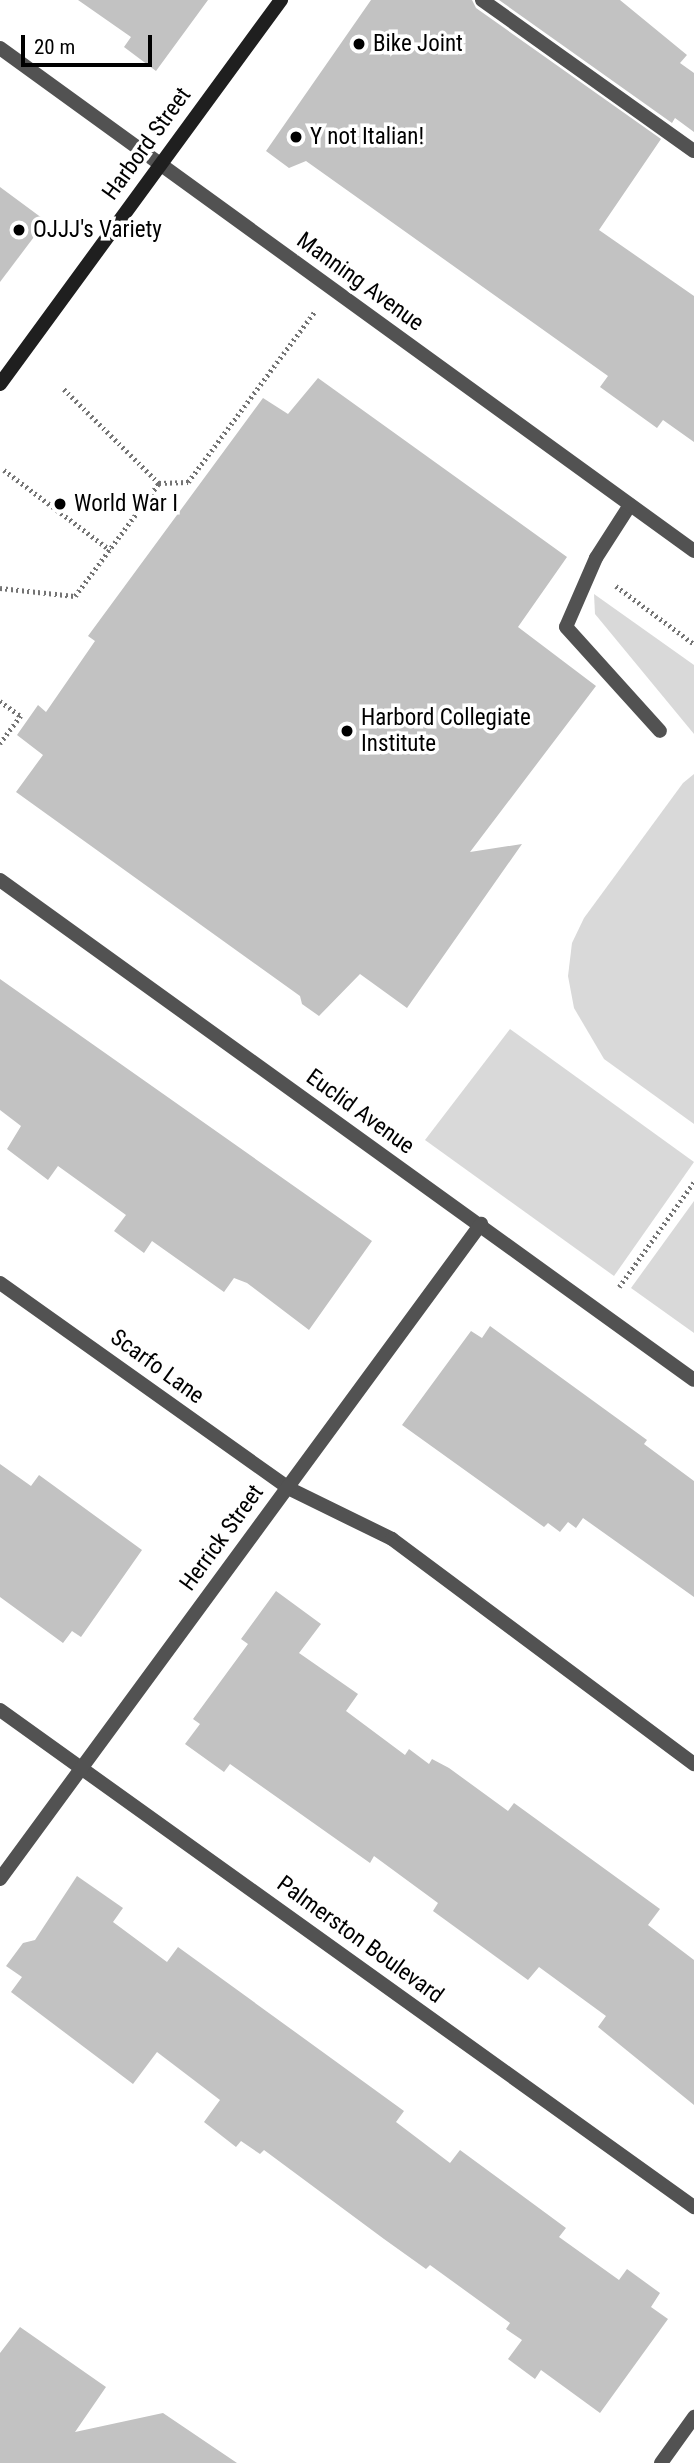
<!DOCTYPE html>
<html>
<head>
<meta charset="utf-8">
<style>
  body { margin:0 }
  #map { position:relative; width:694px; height:2463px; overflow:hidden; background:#fff; font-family:"Roboto Condensed",sans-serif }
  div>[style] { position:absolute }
  .green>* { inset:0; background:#d9d9d9 }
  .building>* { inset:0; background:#c2c2c2 }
  .path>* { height:4.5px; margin-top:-2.25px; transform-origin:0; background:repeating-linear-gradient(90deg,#747474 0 2px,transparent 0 5.5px) }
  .lane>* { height:14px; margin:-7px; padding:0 7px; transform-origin:7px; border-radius:7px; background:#525252 }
  .street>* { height:14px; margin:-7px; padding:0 7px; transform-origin:7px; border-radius:7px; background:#525252 }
  .secondary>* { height:14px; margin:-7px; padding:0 7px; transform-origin:7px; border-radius:7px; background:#1f1f1f }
  .dots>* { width:19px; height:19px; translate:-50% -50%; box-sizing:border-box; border:4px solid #fff; border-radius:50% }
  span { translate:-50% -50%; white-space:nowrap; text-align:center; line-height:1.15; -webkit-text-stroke:7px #fff; paint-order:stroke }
  .poi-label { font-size:23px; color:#000 }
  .left { translate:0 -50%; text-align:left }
  .street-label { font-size:23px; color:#000 }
  .scale { position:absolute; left:21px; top:35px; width:131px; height:32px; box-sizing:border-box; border:4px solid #000; border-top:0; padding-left:9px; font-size:21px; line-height:24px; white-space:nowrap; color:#000; -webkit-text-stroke:5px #fff; paint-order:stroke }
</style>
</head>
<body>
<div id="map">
  <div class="green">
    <div style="clip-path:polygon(594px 594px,694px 665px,694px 734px,595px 614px)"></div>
    <div style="clip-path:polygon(694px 774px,694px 1124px,604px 1059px,574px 1008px,568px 976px,572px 943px,584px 918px,683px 783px)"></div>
    <div style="clip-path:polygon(510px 1029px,694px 1162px,614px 1276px,425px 1140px)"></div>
    <div style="clip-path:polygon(694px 1201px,694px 1333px,631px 1288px)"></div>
  </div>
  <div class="building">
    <div style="clip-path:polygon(78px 0,208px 0,156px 71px,124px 47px,131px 37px)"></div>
    <div style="clip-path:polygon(371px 0,472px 0,476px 8px,661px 139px,599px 230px,694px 296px,694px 442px,663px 420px,657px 428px,600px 387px,608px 376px,306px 161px,289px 168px,266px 151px)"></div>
    <div style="clip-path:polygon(499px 0,620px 0,687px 55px,680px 63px,694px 73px,694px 132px,675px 118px,672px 123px)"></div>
    <div style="clip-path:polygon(0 187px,46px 221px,0 282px)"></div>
    <div style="clip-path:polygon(318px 378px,567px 557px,518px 627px,596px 686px,470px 852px,522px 844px,407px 1008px,360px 974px,319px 1016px,302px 1004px,300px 996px,16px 792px,43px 755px,17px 735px,38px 705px,46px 712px,95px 641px,88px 636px,263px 398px,288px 414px)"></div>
    <div style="clip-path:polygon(0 979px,372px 1241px,309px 1330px,247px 1283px,234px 1278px,224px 1292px,152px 1241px,144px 1253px,114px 1231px,126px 1215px,58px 1166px,48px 1180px,7px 1149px,21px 1126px,0 1110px)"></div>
    <div style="clip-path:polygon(490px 1326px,647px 1440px,644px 1444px,694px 1481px,694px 1597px,583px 1518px,576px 1528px,568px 1522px,560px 1532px,548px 1523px,544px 1527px,402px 1425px,471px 1331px,482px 1338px)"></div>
    <div style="clip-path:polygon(0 1464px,31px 1486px,39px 1475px,142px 1550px,81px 1637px,72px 1631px,63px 1643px,0 1597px)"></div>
    <div style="clip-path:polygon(276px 1591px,321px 1624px,299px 1653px,358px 1694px,346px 1711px,405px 1755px,409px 1749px,429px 1764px,432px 1759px,449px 1768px,508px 1811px,514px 1803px,660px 1909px,648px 1925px,694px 1960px,694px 2105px,598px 2027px,606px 2016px,539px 1967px,528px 1980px,433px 1911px,438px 1903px,374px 1856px,370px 1863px,230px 1764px,224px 1772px,185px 1744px,200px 1724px,193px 1719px,248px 1644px,241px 1639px)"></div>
    <div style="clip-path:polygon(77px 1876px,123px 1908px,113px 1922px,167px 1962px,178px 1947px,404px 2111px,396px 2122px,450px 2163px,460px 2150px,566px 2228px,559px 2237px,619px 2280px,627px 2269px,660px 2293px,651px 2307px,668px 2319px,600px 2413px,541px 2370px,535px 2379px,508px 2359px,522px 2340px,506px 2329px,510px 2323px,430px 2265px,426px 2269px,384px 2239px,264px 2150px,260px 2154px,241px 2141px,236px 2147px,204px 2122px,220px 2100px,157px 2052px,133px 2084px,11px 1992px,22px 1977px,6px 1966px,23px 1943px,35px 1940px)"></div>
    <div style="clip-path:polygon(20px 2327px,106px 2387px,75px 2432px,163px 2413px,237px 2463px,0 2463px,0 2353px)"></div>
  </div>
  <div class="path">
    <div style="left:64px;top:389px;width:134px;rotate:44.7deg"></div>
    <div style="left:4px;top:470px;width:133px;rotate:37deg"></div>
    <div style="left:616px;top:586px;width:97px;rotate:36.6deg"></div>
    <div style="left:0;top:588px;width:75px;rotate:6.1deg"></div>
    <div style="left:75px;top:596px;width:141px;rotate:-53.4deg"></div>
    <div style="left:159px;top:483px;width:29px;rotate:-2deg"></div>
    <div style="left:188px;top:482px;width:213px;rotate:-53.4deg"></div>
    <div style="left:0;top:701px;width:26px;rotate:36deg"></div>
    <div style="left:21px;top:716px;width:35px;rotate:127deg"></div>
    <div style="left:619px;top:1287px;width:129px;rotate:-54.5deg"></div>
  </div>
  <div class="lane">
    <div style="left:482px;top:0;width:260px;rotate:35.5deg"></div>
    <div style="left:630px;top:505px;width:63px;rotate:122.7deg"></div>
    <div style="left:596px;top:558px;width:75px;rotate:113.5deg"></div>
    <div style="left:566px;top:627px;width:140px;rotate:47.9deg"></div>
    <div style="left:0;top:1283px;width:354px;rotate:35.4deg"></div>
    <div style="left:288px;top:1488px;width:116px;rotate:26.1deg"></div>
    <div style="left:392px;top:1539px;width:377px;rotate:36.7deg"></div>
  </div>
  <div class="street">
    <div style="left:0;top:48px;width:857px;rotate:35.93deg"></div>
    <div style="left:0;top:880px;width:855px;rotate:35.77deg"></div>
    <div style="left:0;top:1710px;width:854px;rotate:35.61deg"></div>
    <div style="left:0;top:1879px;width:813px;rotate:-53.71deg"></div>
    <div style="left:661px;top:2463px;width:57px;rotate:-54.3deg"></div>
  </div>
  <div class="secondary">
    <div style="left:0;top:384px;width:476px;rotate:-53.8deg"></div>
  </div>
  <div class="dots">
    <div style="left:359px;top:44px;background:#000"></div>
    <div style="left:296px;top:137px;background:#000"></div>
    <div style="left:19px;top:230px;background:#000"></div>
    <div style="left:60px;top:504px;background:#000"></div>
    <div style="left:347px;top:731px;background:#000"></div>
  </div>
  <div class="poi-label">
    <span class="left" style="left:373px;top:44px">Bike Joint</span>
    <span class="left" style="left:310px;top:137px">Y not Italian!</span>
    <span class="left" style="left:33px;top:230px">OJJJ's Variety</span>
    <span class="left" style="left:74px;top:504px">World War I</span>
    <span class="left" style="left:361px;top:731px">Harbord Collegiate<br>Institute</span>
  </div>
  <div class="street-label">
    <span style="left:147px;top:144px;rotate:-54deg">Harbord Street</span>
    <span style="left:360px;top:282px;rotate:36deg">Manning Avenue</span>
    <span style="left:360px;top:1112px;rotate:36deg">Euclid Avenue</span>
    <span style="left:157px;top:1367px;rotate:36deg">Scarfo Lane</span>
    <span style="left:222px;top:1538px;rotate:-54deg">Herrick Street</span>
    <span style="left:360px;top:1940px;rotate:36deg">Palmerston Boulevard</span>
  </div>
  <div class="scale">20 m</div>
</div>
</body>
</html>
